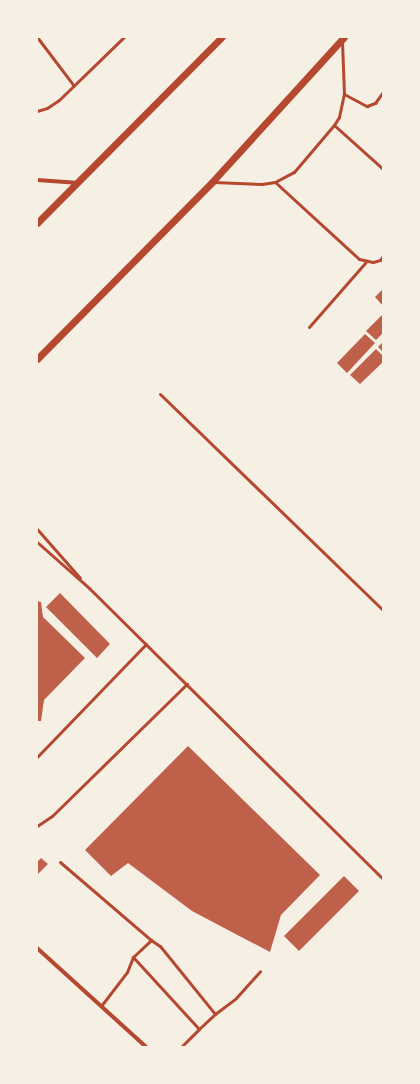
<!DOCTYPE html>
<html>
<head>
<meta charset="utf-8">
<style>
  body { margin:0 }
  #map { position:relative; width:420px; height:1084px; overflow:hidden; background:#f6efe4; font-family:"Crimson Pro",serif }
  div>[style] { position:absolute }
  .building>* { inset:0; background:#bf614a }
  .service>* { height:3px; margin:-1.5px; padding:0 1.5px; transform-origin:1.5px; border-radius:1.5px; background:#b5482f }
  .minor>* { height:4px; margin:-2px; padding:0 2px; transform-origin:2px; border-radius:2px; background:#b5482f }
  .tertiary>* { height:7px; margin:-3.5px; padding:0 3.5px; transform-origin:3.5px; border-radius:3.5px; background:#b5482f }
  span { translate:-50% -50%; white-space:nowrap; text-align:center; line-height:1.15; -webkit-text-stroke:3.5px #f6efe4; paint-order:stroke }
  .frame { position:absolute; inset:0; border:38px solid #f6efe4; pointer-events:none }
</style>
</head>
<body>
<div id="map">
  <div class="building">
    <div style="clip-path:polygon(383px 289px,383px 306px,375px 297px)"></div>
    <div style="clip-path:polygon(383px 314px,383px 333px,376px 340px,366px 331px)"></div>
    <div style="clip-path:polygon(365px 334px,375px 343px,347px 373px,337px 363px)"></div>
    <div style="clip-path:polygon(383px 342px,383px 352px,378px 347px)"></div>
    <div style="clip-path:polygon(376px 349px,383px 356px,383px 362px,360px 384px,350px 375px)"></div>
    <div style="clip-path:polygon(60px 593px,110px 644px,97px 658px,46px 607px)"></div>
    <div style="clip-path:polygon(37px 601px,41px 602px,43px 617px,85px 658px,44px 700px,41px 721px,37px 721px)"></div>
    <div style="clip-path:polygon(188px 746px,320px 875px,281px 915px,270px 952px,192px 911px,128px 863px,111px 876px,85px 850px)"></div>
    <div style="clip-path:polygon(41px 858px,48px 864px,38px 874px,37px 862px)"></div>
    <div style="clip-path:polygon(344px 876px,359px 891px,299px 951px,284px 936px)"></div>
  </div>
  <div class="service">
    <div style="left:37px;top:37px;width:61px;rotate:52.9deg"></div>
    <div style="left:344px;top:94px;width:26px;rotate:28deg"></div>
    <div style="left:367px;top:106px;width:9px;rotate:-21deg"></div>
    <div style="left:375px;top:103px;width:14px;rotate:-54deg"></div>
    <div style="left:37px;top:111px;width:10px;rotate:-17deg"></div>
    <div style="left:47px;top:108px;width:14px;rotate:-34deg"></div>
    <div style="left:59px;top:100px;width:91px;rotate:-44.1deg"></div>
    <div style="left:334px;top:125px;width:66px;rotate:41.9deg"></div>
    <div style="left:214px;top:182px;width:48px;rotate:2.4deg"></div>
    <div style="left:262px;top:184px;width:13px;rotate:-9deg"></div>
    <div style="left:275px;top:182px;width:21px;rotate:-28deg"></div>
    <div style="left:294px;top:172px;width:62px;rotate:-49.6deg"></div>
    <div style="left:334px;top:125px;width:9px;rotate:-58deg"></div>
    <div style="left:339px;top:117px;width:24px;rotate:-78deg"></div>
    <div style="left:344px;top:94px;width:53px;rotate:-92.2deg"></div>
    <div style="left:275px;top:182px;width:114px;rotate:42.5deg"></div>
    <div style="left:359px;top:259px;width:14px;rotate:12deg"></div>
    <div style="left:373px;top:262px;width:7px;rotate:-16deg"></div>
    <div style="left:380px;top:260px;width:5px;rotate:-53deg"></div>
    <div style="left:309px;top:327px;width:86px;rotate:-48.8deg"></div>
    <div style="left:160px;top:394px;width:310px;rotate:44.1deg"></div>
    <div style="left:37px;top:529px;width:65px;rotate:48.7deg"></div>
    <div style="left:37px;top:542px;width:69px;rotate:41.5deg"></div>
    <div style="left:89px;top:588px;width:414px;rotate:44.7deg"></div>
    <div style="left:37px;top:757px;width:157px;rotate:-46deg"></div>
    <div style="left:37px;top:826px;width:18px;rotate:-34deg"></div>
    <div style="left:52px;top:816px;width:189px;rotate:-44.4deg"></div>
    <div style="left:60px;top:862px;width:120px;rotate:40.6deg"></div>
    <div style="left:101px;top:1006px;width:43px;rotate:-52.6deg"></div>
    <div style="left:127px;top:972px;width:16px;rotate:-68deg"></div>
    <div style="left:133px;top:957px;width:25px;rotate:-43deg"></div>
    <div style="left:151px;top:940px;width:11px;rotate:34deg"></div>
    <div style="left:160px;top:946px;width:87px;rotate:51deg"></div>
    <div style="left:215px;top:1014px;width:22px;rotate:137deg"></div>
    <div style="left:199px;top:1029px;width:98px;rotate:-132.5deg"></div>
    <div style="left:215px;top:1014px;width:26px;rotate:-37deg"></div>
    <div style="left:236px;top:998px;width:36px;rotate:-48deg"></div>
    <div style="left:181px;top:1047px;width:25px;rotate:-45deg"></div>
  </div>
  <div class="minor">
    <div style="left:37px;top:180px;width:39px;rotate:4deg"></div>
    <div style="left:37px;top:948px;width:147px;rotate:42.2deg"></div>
  </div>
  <div class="tertiary">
    <div style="left:37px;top:223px;width:262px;rotate:-45.2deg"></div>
    <div style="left:37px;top:359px;width:249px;rotate:-45.3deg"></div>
    <div style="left:212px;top:182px;width:196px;rotate:-47.7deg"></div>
  </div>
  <div class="frame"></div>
</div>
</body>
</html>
